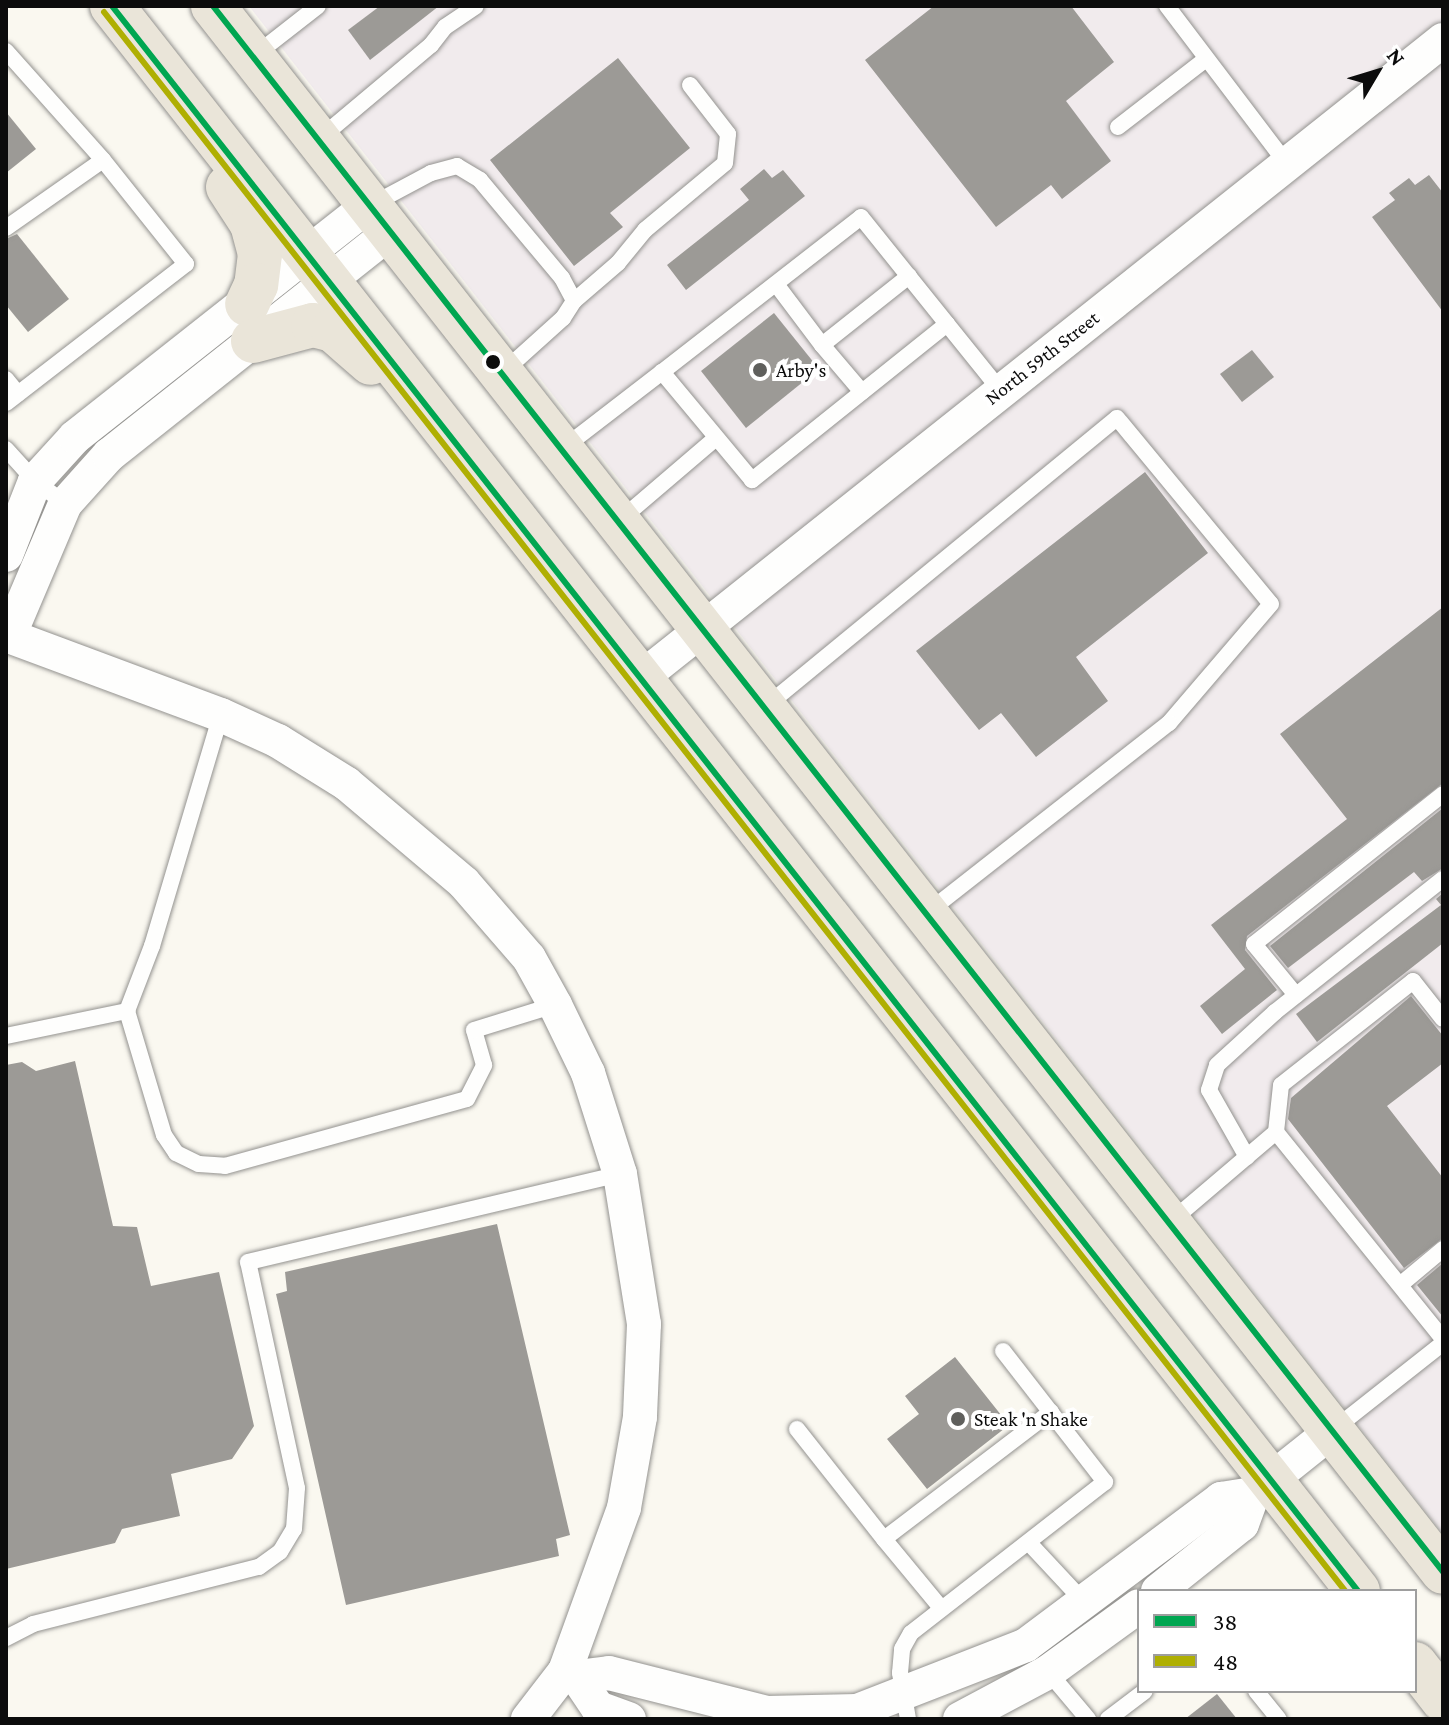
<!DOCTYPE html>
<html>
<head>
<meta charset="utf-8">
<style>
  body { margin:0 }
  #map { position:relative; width:1449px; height:1725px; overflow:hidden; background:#faf8f0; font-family:"Crimson Pro",serif }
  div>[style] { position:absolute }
  .industrial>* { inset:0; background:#f1ebed }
  .building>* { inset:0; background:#9c9a96 }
  .roads { filter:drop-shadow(0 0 2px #93928f) drop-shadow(0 0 2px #93928f) }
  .lane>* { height:16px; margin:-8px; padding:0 8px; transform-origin:8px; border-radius:8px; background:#fefefd }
  .street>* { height:34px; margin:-17px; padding:0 17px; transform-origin:17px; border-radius:17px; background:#fefefd }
  .primary>* { height:44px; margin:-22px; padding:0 22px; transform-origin:22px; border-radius:22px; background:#eae5d9 }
  .bus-1>* { height:6px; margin:-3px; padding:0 3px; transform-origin:3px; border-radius:3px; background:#00a651 }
  .bus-2>* { height:6px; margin:-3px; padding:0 3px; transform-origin:3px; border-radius:3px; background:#afaf02 }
  .dots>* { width:22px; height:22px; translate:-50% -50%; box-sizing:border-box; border:4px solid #fff; border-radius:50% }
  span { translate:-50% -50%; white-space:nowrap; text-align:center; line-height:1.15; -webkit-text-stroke:8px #fff; paint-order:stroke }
  .street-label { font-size:20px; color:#0c0c0c }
  .poi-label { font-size:20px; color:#0c0c0c }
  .left { translate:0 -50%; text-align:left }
  .frame { position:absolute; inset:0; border:8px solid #0c0c0c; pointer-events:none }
  .legend { position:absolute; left:1137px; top:1589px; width:280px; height:104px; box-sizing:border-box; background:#fff; border:2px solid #9e9e9e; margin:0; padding:10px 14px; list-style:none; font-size:24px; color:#0c0c0c }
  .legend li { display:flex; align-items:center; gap:16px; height:40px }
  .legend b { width:40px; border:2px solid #9e9e9e }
  .north { position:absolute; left:1337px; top:32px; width:80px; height:80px; -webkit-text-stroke:6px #fff; paint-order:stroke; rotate:52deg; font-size:22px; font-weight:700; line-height:32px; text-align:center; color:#0c0c0c }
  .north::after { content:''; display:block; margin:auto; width:28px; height:36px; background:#0c0c0c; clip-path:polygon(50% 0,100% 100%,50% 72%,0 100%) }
</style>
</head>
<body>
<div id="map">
  <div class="industrial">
    <div style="clip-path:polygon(249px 6px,1443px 6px,1443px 1534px)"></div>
  </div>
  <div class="building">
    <div style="clip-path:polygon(380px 6px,439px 6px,370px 60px,348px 30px)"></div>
    <div style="clip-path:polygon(934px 6px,1071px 6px,1114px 62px,1066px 101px,1111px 161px,1062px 199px,1051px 185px,996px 227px,865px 60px)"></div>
    <div style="clip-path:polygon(618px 58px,690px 148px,610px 213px,623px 227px,574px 266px,490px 160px)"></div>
    <div style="clip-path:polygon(6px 112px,36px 149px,6px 173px)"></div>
    <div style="clip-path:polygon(764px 169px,772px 178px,783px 170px,805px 196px,686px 290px,667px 265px,749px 200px,740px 189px)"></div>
    <div style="clip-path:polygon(1429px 175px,1443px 193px,1443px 312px,1372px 217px,1395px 200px,1389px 193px,1409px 178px,1415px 185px)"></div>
    <div style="clip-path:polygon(17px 234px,69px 299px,28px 332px,6px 305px,6px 239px)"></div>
    <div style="clip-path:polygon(774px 313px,819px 369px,746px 428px,701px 371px)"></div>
    <div style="clip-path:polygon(1252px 350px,1274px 377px,1242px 402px,1220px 374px)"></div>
    <div style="clip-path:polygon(1145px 472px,1208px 553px,1076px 657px,1108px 701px,1036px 757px,1001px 713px,979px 730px,916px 651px)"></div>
    <div style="clip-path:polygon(1443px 607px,1443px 783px,1247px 936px,1245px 950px,1277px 990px,1222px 1034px,1200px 1006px,1245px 969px,1211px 925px,1347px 819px,1280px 734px)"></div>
    <div style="clip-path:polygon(1443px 808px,1443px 868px,1422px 881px,1414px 872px,1288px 968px,1270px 946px)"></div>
    <div style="clip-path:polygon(1443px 893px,1443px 943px,1317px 1042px,1296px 1014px,1441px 905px,1436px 899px)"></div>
    <div style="clip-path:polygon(1411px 996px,1443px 1036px,1443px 1063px,1387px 1106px,1443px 1178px,1443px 1238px,1404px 1268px,1288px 1119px,1291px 1098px)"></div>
    <div style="clip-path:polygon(75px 1061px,113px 1226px,137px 1227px,151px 1286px,219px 1272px,254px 1426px,232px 1459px,171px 1474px,180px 1516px,122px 1529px,115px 1543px,6px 1569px,6px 1065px,22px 1062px,36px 1071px)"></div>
    <div style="clip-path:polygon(497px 1224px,570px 1535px,556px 1539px,559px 1556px,346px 1605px,276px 1294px,287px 1291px,285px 1272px)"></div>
    <div style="clip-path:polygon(1443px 1263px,1443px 1317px,1417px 1285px)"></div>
    <div style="clip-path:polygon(955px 1357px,1009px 1425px,927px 1489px,887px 1439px,919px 1414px,905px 1396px)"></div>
    <div style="clip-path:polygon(1217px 1694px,1237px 1719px,1185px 1719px)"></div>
  </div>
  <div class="roads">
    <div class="lane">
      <div style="left:1167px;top:6px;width:198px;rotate:52.8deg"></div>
      <div style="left:6px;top:51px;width:146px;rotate:48.3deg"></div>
      <div style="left:254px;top:56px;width:81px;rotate:-38deg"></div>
      <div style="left:1118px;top:127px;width:111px;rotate:-37.7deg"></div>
      <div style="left:319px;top:139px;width:146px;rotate:-40deg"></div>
      <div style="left:431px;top:45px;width:23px;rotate:-52deg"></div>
      <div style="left:445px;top:27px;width:37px;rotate:-34deg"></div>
      <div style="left:371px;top:205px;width:68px;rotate:-28.1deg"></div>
      <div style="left:431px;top:173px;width:27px;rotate:-15deg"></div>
      <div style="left:457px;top:166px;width:27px;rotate:31deg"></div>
      <div style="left:480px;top:180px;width:128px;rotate:50.1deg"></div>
      <div style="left:562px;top:278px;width:26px;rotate:62deg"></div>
      <div style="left:574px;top:301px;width:20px;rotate:123deg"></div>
      <div style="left:563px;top:318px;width:81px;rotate:138deg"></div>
      <div style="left:6px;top:228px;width:118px;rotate:-35deg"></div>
      <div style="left:103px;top:160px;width:133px;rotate:51.4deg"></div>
      <div style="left:186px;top:264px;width:227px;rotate:142.3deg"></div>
      <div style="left:776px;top:284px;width:76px;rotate:53deg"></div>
      <div style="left:574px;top:301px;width:58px;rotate:-40.8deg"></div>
      <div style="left:618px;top:263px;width:43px;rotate:-50.7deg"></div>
      <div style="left:645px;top:230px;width:104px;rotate:-39.9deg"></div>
      <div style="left:725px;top:163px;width:29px;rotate:-84deg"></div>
      <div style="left:728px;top:134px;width:62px;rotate:-127.8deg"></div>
      <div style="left:947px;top:324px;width:250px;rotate:141.3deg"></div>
      <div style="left:752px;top:480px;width:141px;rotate:-129.8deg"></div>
      <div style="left:662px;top:372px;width:252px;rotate:-37.9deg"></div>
      <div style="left:861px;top:217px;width:137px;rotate:51.2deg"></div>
      <div style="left:947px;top:324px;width:86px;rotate:51.1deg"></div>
      <div style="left:6px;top:379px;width:19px;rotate:51deg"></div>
      <div style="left:862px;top:392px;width:62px;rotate:-130.4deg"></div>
      <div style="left:822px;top:345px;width:111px;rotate:-38.4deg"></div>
      <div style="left:6px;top:449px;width:43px;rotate:47.8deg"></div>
      <div style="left:35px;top:481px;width:38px;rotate:37deg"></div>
      <div style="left:562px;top:449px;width:126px;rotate:-37.6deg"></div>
      <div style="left:620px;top:520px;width:126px;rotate:-40.5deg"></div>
      <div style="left:765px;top:707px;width:455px;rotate:-39.4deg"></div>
      <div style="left:1117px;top:418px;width:241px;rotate:50.4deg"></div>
      <div style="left:1271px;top:604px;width:157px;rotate:130.6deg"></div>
      <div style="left:1169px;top:723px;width:306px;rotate:141.9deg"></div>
      <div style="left:1296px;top:995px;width:66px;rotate:-129.5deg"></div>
      <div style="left:1254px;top:944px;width:241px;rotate:-38.4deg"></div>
      <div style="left:127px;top:1011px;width:70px;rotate:-69deg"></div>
      <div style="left:152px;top:946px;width:241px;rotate:-73.4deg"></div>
      <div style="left:6px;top:1036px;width:124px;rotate:-11.7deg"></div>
      <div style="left:127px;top:1011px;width:129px;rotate:73.4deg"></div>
      <div style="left:164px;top:1135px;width:22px;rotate:56deg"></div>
      <div style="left:176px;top:1153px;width:25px;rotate:26deg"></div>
      <div style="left:199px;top:1164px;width:26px;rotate:4deg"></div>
      <div style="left:225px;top:1166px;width:251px;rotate:-15.5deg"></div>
      <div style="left:467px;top:1099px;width:38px;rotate:-63deg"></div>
      <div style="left:484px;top:1065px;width:36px;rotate:-106deg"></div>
      <div style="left:474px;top:1030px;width:85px;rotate:-17.2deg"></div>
      <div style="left:1276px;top:1132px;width:47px;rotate:-83.9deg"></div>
      <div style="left:1281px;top:1085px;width:168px;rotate:-38.2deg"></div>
      <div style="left:1413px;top:981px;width:48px;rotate:51.7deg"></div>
      <div style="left:1247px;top:1157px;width:77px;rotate:-119.6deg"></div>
      <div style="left:1209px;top:1090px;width:26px;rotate:-72deg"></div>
      <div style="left:1217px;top:1065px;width:79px;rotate:-42.4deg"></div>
      <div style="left:1275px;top:1012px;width:214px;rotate:-38.4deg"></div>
      <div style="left:1169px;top:1223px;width:140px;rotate:-40.4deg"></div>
      <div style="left:1276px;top:1132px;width:266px;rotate:51.1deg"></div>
      <div style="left:1400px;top:1285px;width:56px;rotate:-39.9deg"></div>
      <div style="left:797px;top:1429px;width:140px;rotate:51.7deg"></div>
      <div style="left:1333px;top:1430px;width:140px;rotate:-38.3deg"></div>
      <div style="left:1030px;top:1544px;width:81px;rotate:47deg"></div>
      <div style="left:941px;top:1608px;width:89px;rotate:-129.6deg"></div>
      <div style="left:884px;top:1539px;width:210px;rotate:-37.3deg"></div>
      <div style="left:6px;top:1638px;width:30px;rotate:-27deg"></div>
      <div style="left:33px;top:1624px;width:233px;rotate:-14.2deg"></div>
      <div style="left:259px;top:1567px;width:26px;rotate:-36deg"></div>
      <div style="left:280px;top:1552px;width:27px;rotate:-59deg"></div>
      <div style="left:294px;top:1529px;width:41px;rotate:-85.8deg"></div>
      <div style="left:297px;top:1488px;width:231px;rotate:-102.2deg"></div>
      <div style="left:248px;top:1262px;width:382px;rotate:-13.3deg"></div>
      <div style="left:1045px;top:1668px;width:67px;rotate:49.9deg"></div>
      <div style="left:1256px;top:1691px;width:36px;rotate:51deg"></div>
      <div style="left:908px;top:1719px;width:47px;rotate:-99.9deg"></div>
      <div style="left:900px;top:1673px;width:24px;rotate:-85deg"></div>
      <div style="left:902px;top:1649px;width:18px;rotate:-61deg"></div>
      <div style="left:911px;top:1633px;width:246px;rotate:-37.9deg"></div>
      <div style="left:1105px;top:1482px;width:166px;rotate:-127.9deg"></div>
      <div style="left:1108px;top:1719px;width:46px;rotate:-37.1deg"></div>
    </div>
    <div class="street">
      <div style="left:6px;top:555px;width:79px;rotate:-68.6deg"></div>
      <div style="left:35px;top:481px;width:59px;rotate:-47.7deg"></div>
      <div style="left:75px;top:437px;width:375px;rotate:-38.3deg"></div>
      <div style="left:6px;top:635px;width:229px;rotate:20.4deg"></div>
      <div style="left:221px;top:715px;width:63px;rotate:24.5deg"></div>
      <div style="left:278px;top:741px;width:81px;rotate:31.9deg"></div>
      <div style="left:347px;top:784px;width:153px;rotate:40.2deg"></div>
      <div style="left:464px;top:883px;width:99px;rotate:49.1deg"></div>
      <div style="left:529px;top:958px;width:54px;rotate:61deg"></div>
      <div style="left:555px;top:1005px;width:76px;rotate:64.1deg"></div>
      <div style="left:588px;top:1073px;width:106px;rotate:72.4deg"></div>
      <div style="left:620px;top:1174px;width:152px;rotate:80.9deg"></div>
      <div style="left:644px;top:1324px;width:93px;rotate:92.5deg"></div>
      <div style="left:640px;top:1417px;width:92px;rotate:100deg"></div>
      <div style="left:624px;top:1508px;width:173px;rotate:109.9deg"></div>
      <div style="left:565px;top:1671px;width:61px;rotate:127.6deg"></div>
      <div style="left:9px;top:636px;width:143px;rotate:-67deg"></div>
      <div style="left:65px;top:504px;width:66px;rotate:-48.1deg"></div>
      <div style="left:109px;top:455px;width:359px;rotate:-38.4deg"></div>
      <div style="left:641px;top:678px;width:1025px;rotate:-38.5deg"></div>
      <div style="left:1158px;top:1591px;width:107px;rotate:-38.6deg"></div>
      <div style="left:1242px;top:1524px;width:32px;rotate:-70deg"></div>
      <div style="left:1253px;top:1494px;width:101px;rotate:-38.6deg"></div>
      <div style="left:565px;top:1671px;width:13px;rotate:27deg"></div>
      <div style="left:577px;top:1677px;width:32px;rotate:-7deg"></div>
      <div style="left:609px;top:1673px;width:163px;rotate:14.2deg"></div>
      <div style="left:767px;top:1713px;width:90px;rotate:-1.3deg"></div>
      <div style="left:857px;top:1711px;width:181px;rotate:-21.3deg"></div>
      <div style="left:1026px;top:1645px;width:244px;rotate:-36.8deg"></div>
      <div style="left:1221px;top:1499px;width:32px;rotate:-9deg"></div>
      <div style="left:577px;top:1677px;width:37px;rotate:56deg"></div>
      <div style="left:598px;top:1708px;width:33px;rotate:20deg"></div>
      <div style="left:960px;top:1719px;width:100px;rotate:-28.1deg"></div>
      <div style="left:1048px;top:1672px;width:112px;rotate:-36deg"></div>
    </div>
    <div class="primary">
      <div style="left:112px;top:6px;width:2016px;rotate:51.83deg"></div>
      <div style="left:213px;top:6px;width:1991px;rotate:51.85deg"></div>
      <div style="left:228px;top:187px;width:44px;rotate:57deg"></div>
      <div style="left:252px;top:224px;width:31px;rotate:75deg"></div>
      <div style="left:260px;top:254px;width:31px;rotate:97deg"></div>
      <div style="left:256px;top:285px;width:21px;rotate:115deg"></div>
      <div style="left:253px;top:341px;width:62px;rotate:-14.9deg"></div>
      <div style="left:313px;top:325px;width:21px;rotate:14deg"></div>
      <div style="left:333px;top:330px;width:50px;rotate:41deg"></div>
      <div style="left:1415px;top:1664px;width:46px;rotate:52.1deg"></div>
    </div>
  </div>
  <div class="bus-1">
    <div style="left:112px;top:6px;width:2016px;rotate:51.83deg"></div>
    <div style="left:213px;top:6px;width:1991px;rotate:51.85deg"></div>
  </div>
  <div class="bus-2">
    <div style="left:104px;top:12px;width:2008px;rotate:51.83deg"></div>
  </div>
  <div class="dots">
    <div style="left:493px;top:362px;background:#0c0c0c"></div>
    <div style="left:760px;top:370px;background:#5f5f5c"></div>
    <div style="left:958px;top:1419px;background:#5f5f5c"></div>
  </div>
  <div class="street-label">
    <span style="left:1042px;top:358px;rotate:-38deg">North 59th Street</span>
  </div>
  <div class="poi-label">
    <span class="left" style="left:776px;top:370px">Arby's</span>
    <span class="left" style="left:974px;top:1419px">Steak 'n Shake</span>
  </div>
  <div class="frame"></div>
  <ul class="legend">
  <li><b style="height:10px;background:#00a651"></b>38</li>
  <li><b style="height:10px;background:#afaf02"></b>48</li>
  </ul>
  <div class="north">N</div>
</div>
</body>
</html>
